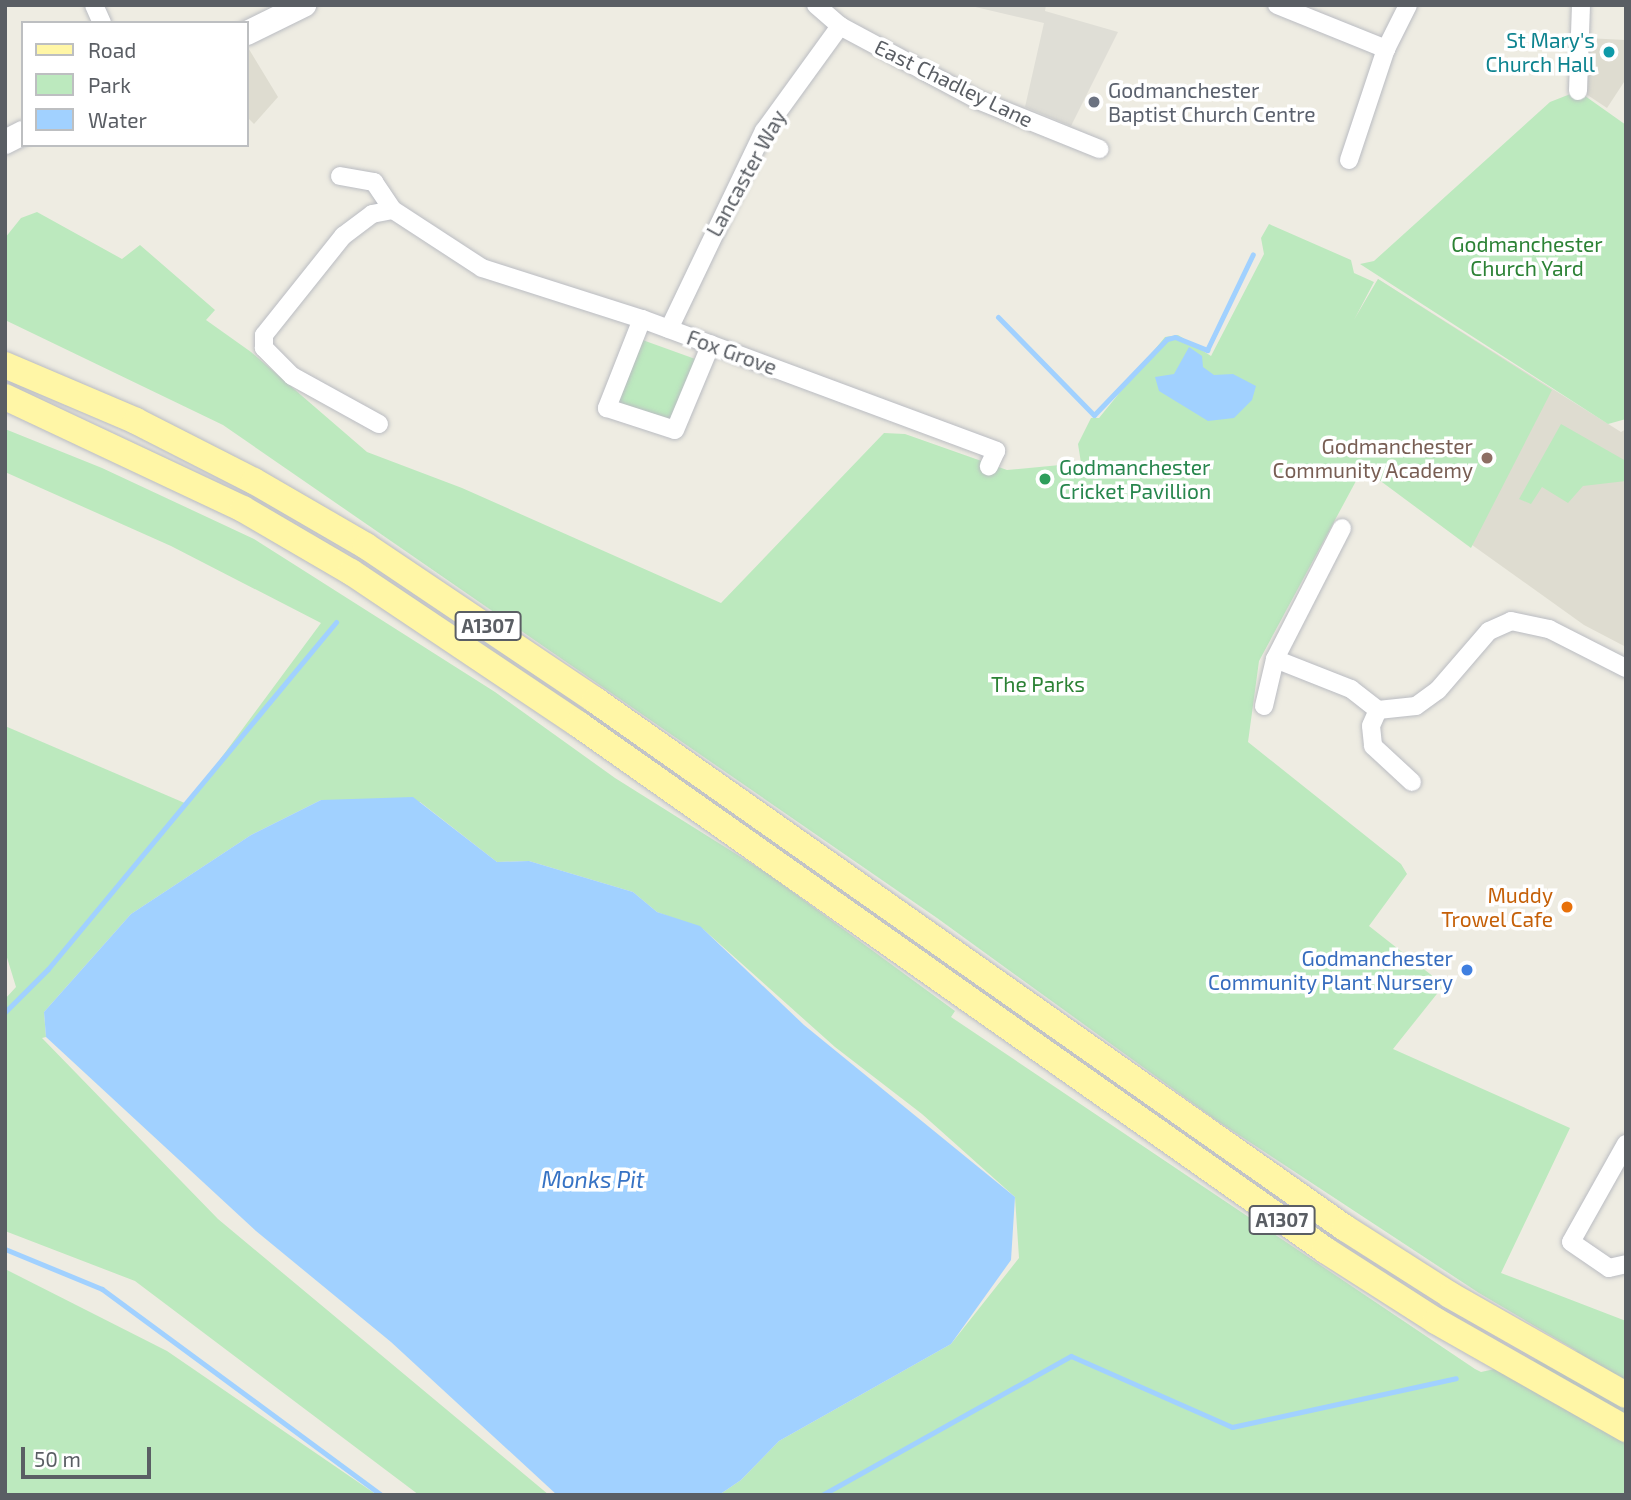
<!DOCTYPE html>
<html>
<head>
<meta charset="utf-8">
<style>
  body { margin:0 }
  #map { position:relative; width:1631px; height:1500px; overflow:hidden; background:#eeece2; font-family:"Exo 2",sans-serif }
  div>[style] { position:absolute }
  .industrial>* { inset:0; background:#dfded6 }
  .education>* { inset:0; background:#dedcd0 }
  .green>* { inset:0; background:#bce9be }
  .water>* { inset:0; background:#a1d1ff }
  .stream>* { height:5px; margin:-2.5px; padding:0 2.5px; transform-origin:2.5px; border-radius:2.5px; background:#a1d1ff }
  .roads { filter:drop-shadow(0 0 2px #babcc2) drop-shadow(0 0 2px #babcc2) }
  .street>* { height:18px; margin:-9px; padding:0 9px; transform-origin:9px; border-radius:9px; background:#fff }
  .secondary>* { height:24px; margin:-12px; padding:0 12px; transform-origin:12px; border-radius:12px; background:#fff }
  .primary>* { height:26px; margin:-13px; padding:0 13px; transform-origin:13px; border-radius:13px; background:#fff6a6 }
  .dots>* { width:19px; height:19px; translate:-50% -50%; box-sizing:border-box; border:4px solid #fff; border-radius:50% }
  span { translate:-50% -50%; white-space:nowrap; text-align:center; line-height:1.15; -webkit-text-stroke:7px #fff; paint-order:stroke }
  .shield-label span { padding:2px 5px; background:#fff; border:2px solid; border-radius:5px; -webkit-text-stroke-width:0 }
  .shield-label { font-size:19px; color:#5a5e64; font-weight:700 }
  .culture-label { font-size:21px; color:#0d838f }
  .right { translate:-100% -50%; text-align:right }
  .street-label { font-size:21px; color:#5a5e64 }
  .worship-label { font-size:21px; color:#5b616d }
  .left { translate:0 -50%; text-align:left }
  .park-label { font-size:21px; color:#2c8235 }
  .education-label { font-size:21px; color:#785e54 }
  .leisure-label { font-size:21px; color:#27864d }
  .food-label { font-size:21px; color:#c56008 }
  .shop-label { font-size:21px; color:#366cbe }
  .water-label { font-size:23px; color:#3773c4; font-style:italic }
  .frame { position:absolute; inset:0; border:7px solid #5a5e64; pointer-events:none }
  .legend { position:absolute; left:21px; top:21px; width:228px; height:126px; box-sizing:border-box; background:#fff; border:2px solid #bdbfc1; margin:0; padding:9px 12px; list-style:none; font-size:21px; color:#5a5e64 }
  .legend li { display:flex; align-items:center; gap:14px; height:35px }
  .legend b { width:35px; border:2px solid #bdbfc1 }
  .scale { position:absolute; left:21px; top:1447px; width:130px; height:32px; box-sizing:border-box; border:4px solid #5a5e64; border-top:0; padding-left:9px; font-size:21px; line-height:24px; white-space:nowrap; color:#5a5e64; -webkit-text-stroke:5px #fff; paint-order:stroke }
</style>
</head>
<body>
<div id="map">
  <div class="industrial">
    <div style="clip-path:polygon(967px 5px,1046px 5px,1045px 11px,1118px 32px,1071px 126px,1025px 107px,1044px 23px)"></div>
  </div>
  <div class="education">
    <div style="clip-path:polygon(1585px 38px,1626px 40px,1626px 79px,1607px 108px,1583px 92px)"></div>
    <div style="clip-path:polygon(247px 46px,278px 97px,254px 124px,247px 117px)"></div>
    <div style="clip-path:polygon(1378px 279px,1621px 432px,1626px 429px,1626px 647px,1584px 625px,1363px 467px,1305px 403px)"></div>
  </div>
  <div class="green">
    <div style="clip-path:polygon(1578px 91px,1626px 125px,1626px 419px,1608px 424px,1360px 264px,1374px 261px,1550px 102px)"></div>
    <div style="clip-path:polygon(37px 212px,122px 259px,140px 245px,215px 310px,206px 320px,251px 352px,367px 452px,462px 488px,721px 603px,884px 433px,905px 434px,1007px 470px,1081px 463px,1078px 444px,1091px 418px,1099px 418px,1165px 337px,1178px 335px,1211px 356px,1264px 254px,1261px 238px,1269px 224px,1351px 260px,1354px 273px,1374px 282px,1354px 320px,1378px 279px,1552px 390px,1471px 548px,1363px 468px,1259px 661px,1248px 742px,1401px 864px,1407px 874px,1369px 926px,1444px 985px,1393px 1049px,1570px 1128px,1501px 1273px,1626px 1321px,1626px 1495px,719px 1495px,741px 1480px,779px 1441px,951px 1344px,1019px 1258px,1015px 1197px,922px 1114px,835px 1047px,703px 929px,657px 912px,633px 892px,529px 861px,497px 862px,420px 802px,321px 800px,251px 835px,131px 914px,44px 1012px,46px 1037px,42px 1038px,218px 1219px,549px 1495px,419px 1495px,135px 1281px,5px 1231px,5px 999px,16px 987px,5px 951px,5px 726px,187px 804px,321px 623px,171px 546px,5px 472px,5px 429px,102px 468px,254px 539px,495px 692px,615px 778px,768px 874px,955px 1011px,951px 1017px,1475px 1369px,1481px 1372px,1577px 1351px,1479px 1293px,1216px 1120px,937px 918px,223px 425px,5px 320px,5px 238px,21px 218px)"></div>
    <div style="clip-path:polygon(637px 338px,698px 360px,672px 426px,613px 406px)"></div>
    <div style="clip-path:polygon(1561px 424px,1626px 461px,1626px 481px,1583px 486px,1568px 503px,1542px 487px,1531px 504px,1519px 499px)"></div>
    <div style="clip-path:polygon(5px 1269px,167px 1351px,377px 1495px,5px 1495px)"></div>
  </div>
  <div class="water">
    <div style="clip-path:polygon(1189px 347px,1202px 356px,1203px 367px,1214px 375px,1233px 374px,1256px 386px,1252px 400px,1234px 418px,1208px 421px,1159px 391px,1155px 377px,1174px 374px)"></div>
    <div style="clip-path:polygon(413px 797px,497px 862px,529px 861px,633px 892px,657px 912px,700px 926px,804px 1025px,1015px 1197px,1011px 1260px,951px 1344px,779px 1441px,741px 1480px,719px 1495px,557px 1495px,391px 1342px,256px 1231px,46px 1037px,44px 1012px,131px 914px,251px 835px,321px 800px)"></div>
  </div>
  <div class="stream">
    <div style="left:998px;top:317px;width:137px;rotate:45.6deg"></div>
    <div style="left:1094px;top:415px;width:105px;rotate:-46.2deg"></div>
    <div style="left:1167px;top:339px;width:8px;rotate:-14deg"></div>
    <div style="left:1175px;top:337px;width:35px;rotate:22deg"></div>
    <div style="left:1207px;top:350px;width:106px;rotate:-64.4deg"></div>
    <div style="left:5px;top:1012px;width:61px;rotate:-45deg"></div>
    <div style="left:48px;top:969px;width:451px;rotate:-50.3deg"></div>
    <div style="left:5px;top:1249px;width:105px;rotate:22.4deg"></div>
    <div style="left:102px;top:1289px;width:347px;rotate:36.4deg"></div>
    <div style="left:822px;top:1495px;width:285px;rotate:-29.2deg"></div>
    <div style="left:1071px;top:1356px;width:176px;rotate:23.8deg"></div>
    <div style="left:1232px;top:1427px;width:229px;rotate:-12.3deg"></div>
  </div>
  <div class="roads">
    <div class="street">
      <div style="left:94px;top:5px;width:20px;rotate:66deg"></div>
      <div style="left:816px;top:5px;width:32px;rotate:41deg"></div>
      <div style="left:840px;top:26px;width:157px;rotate:28.2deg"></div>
      <div style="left:978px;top:100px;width:131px;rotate:22deg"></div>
      <div style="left:1277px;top:5px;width:118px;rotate:22deg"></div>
      <div style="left:1578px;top:91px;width:86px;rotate:-88deg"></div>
      <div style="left:1349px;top:160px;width:117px;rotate:-71.6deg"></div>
      <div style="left:1386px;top:49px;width:49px;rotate:-63.4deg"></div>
      <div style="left:340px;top:176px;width:35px;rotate:10deg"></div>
      <div style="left:374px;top:182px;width:34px;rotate:56deg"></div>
      <div style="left:642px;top:319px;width:96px;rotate:111.5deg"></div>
      <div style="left:607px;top:408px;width:71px;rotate:17.9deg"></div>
      <div style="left:675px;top:430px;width:93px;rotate:-67.3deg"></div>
      <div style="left:669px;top:329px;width:220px;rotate:-64.4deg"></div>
      <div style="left:764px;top:131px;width:130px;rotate:-54.1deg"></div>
      <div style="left:379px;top:424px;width:99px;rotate:-151.1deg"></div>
      <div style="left:292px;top:376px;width:40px;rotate:-135deg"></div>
      <div style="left:264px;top:348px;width:13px;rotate:-90deg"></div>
      <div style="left:264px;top:335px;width:127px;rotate:-51.4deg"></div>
      <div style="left:343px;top:236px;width:36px;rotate:-37deg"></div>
      <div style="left:372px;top:214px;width:21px;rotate:-11deg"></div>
      <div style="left:393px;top:210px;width:106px;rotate:33.1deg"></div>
      <div style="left:482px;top:268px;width:168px;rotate:17.7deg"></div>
      <div style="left:642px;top:319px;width:378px;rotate:20.4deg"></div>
      <div style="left:996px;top:451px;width:17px;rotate:115deg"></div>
      <div style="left:1275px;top:659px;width:82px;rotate:21.5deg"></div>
      <div style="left:1351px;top:689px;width:34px;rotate:38deg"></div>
      <div style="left:1378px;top:710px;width:38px;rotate:-6deg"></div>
      <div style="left:1416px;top:706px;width:27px;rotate:-36deg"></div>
      <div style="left:1438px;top:690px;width:78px;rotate:-49.2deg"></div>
      <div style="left:1489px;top:631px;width:24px;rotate:-24deg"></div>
      <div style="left:1511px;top:621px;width:39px;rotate:12deg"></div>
      <div style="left:1549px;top:629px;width:86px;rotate:26.9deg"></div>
      <div style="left:1264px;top:706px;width:48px;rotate:-76.8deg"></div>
      <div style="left:1275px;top:659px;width:147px;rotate:-62.9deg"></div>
      <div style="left:1378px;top:710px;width:17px;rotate:114deg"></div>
      <div style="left:1371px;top:726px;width:20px;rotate:84deg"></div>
      <div style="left:1373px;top:746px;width:53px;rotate:42.7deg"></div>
      <div style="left:1626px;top:1144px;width:112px;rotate:119.3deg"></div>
      <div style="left:1571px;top:1242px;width:46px;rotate:34.4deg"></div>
      <div style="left:1609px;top:1268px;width:17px;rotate:-13deg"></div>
    </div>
    <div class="secondary">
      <div style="left:247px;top:33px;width:64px;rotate:-26.2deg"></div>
      <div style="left:5px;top:142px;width:20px;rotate:-27deg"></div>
    </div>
    <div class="primary">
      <div style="left:5px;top:365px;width:142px;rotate:23.1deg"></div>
      <div style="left:136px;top:421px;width:132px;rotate:27deg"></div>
      <div style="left:254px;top:481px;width:129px;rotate:30.1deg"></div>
      <div style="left:366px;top:546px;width:276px;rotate:33.9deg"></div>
      <div style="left:595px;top:700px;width:917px;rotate:35.15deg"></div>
      <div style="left:1345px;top:1228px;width:125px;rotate:32.5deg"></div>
      <div style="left:1450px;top:1295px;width:202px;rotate:29.6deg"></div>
      <div style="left:5px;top:397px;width:263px;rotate:25.2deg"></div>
      <div style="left:243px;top:509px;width:125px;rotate:30.3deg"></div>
      <div style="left:351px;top:572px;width:273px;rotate:33.8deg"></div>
      <div style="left:578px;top:724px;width:914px;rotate:35.15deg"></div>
      <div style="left:1325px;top:1250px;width:132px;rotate:32.6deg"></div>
      <div style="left:1436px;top:1321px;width:219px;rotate:29.6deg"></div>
    </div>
  </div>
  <div class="dots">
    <div style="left:1609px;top:52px;background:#0f9aa8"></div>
    <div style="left:1094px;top:102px;background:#6b7280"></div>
    <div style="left:1487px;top:458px;background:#8d6e63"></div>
    <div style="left:1045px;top:479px;background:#2e9e5b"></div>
    <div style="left:1567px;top:907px;background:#e8710a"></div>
    <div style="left:1467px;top:970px;background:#3f7fe0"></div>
  </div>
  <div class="shield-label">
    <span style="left:488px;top:626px">A1307</span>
    <span style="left:1282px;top:1220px">A1307</span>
  </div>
  <div class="culture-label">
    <span class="right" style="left:1595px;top:52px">St Mary's<br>Church Hall</span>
  </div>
  <div class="street-label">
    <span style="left:954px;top:83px;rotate:26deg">East Chadley Lane</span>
    <span style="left:746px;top:173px;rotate:-61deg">Lancaster Way</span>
    <span style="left:732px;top:352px;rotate:20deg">Fox Grove</span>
  </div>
  <div class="worship-label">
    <span class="left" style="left:1108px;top:102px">Godmanchester<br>Baptist Church Centre</span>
  </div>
  <div class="park-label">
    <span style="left:1527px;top:256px">Godmanchester<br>Church Yard</span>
    <span style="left:1038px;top:684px">The Parks</span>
  </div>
  <div class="education-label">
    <span class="right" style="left:1473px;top:458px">Godmanchester<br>Community Academy</span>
  </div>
  <div class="leisure-label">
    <span class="left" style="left:1059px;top:479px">Godmanchester<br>Cricket Pavillion</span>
  </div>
  <div class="food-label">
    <span class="right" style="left:1553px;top:907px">Muddy<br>Trowel Cafe</span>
  </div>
  <div class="shop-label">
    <span class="right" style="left:1453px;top:970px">Godmanchester<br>Community Plant Nursery</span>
  </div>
  <div class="water-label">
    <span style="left:593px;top:1179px">Monks Pit</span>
  </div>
  <div class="frame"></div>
  <ul class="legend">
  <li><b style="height:9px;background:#fff6a6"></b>Road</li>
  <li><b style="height:19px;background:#bce9be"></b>Park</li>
  <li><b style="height:19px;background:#a1d1ff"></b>Water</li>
  </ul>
  <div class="scale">50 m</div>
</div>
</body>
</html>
